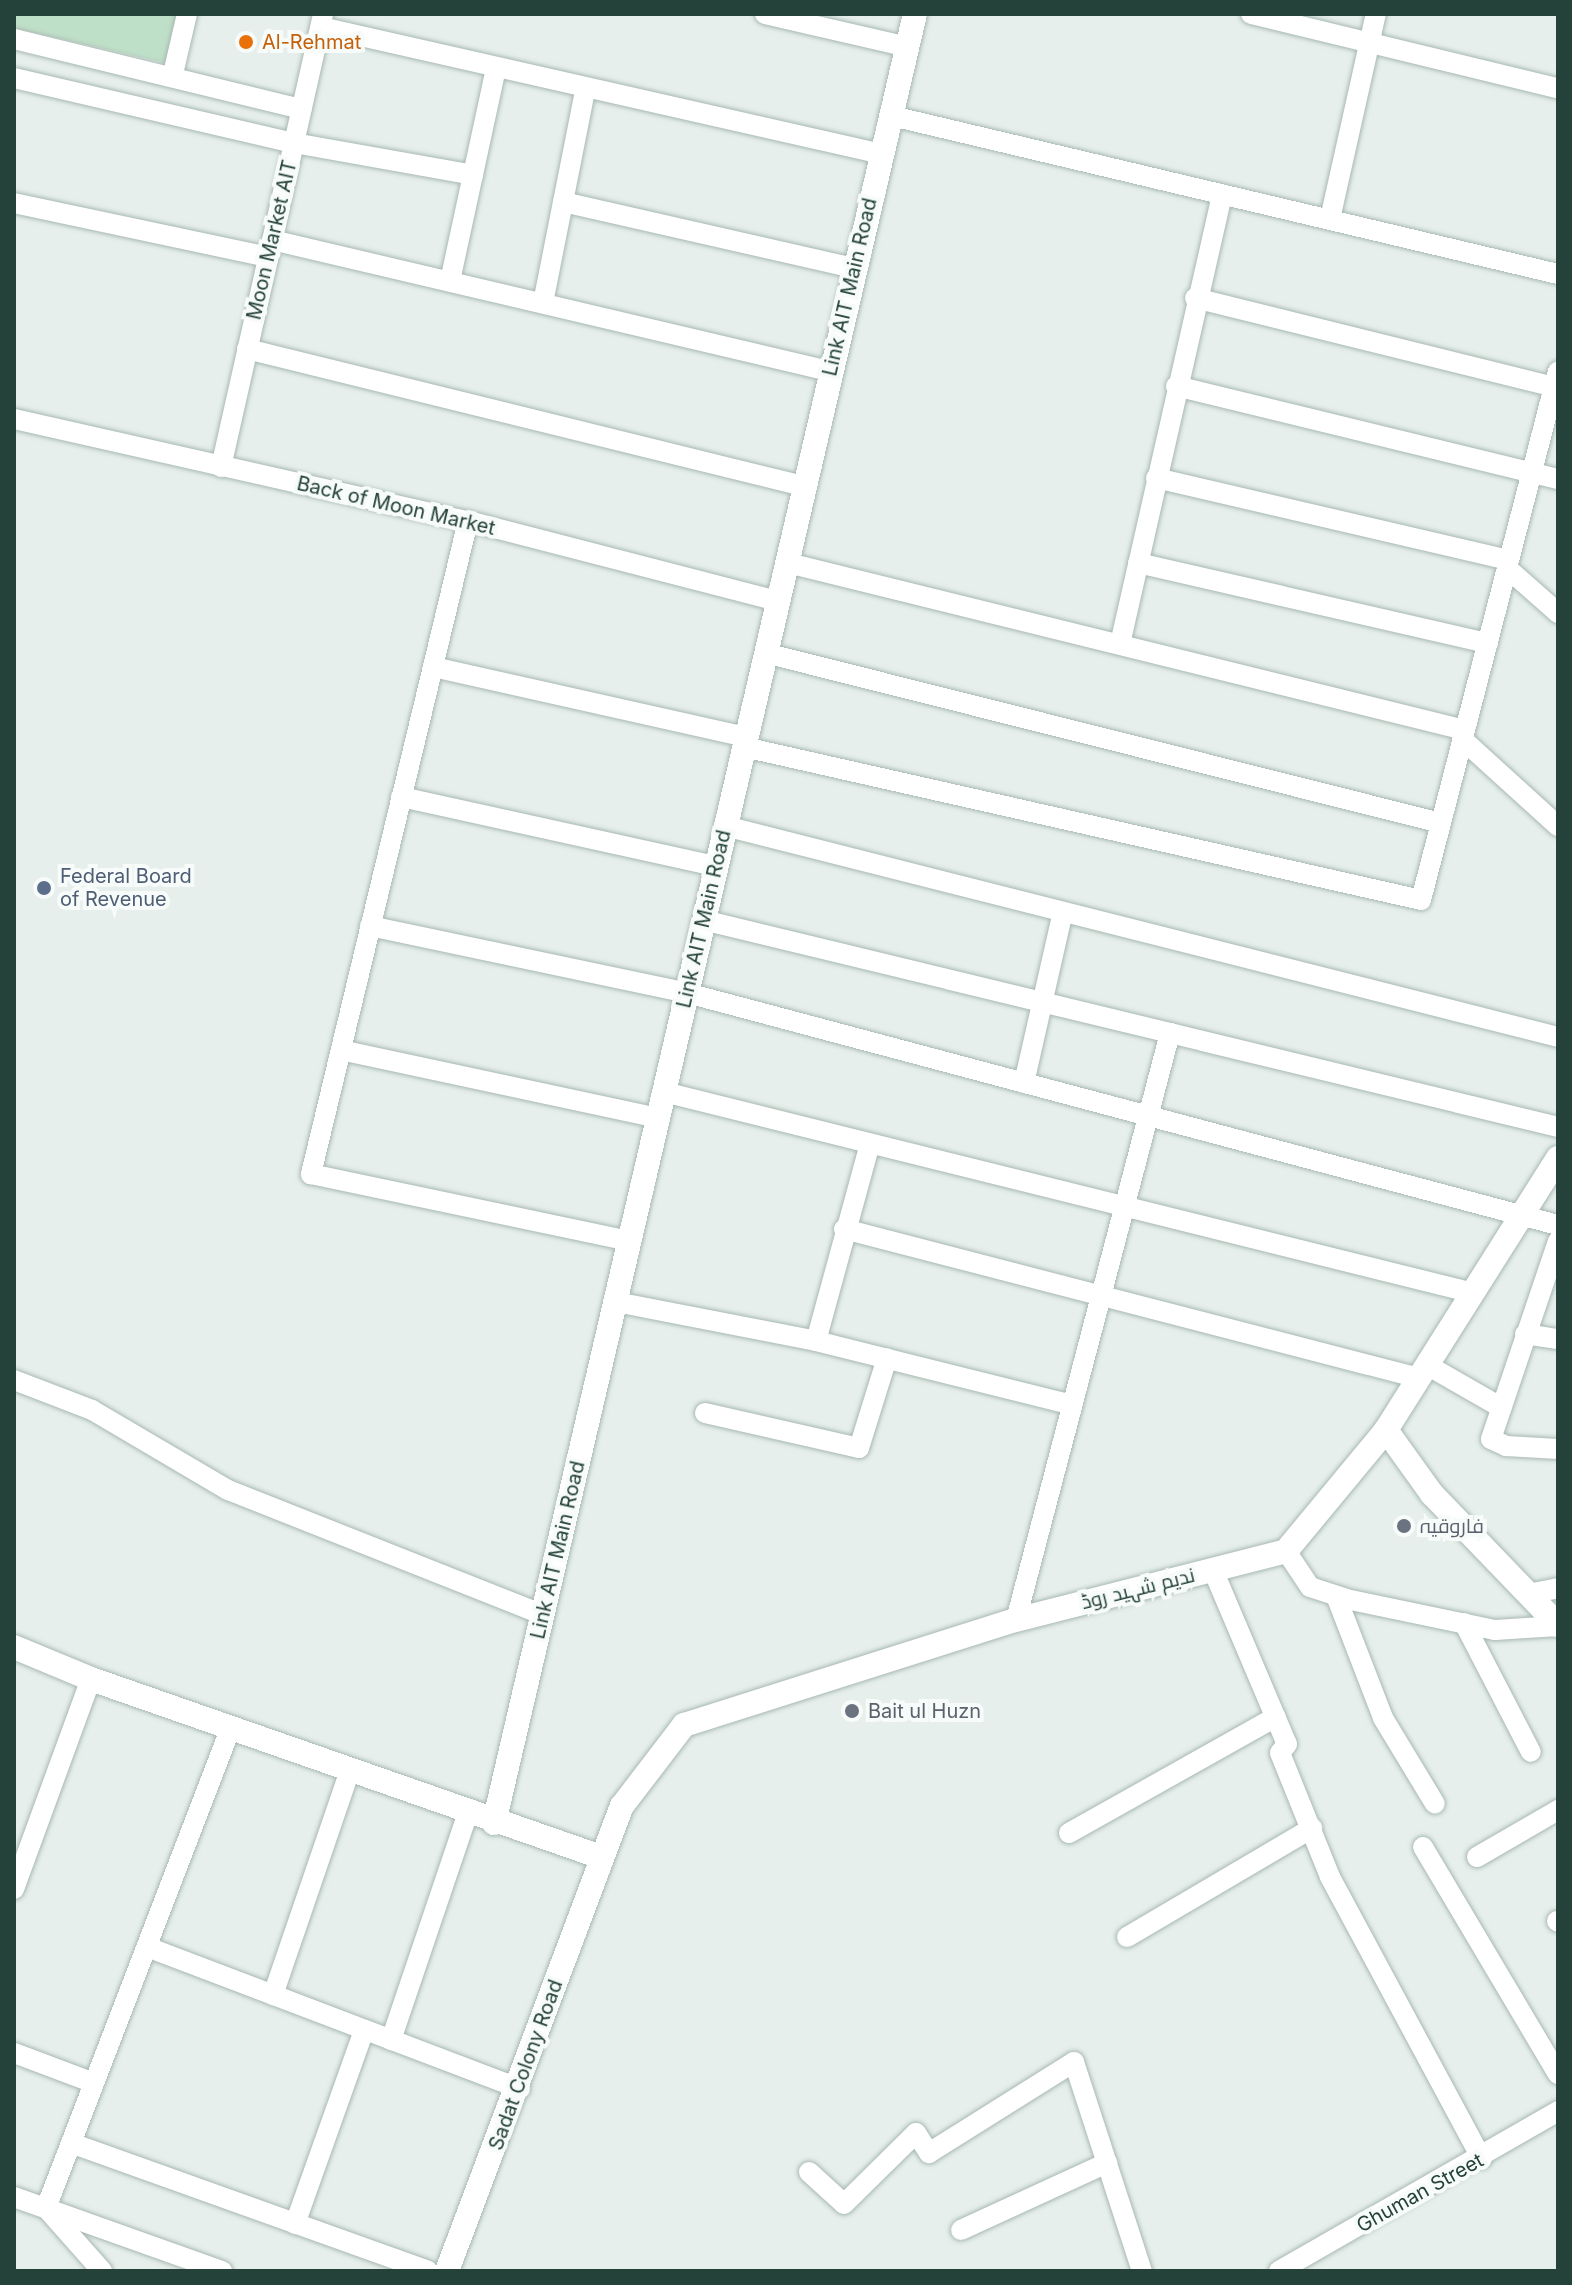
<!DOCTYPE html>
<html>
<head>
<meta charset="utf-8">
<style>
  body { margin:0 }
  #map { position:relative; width:1572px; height:2285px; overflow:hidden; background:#e6efeb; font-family:Inter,Cairo,sans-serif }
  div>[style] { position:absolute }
  .green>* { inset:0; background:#bfe0c8 }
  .roads { filter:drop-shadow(0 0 2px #a8b8b2) drop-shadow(0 0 2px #a8b8b2) }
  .minor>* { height:20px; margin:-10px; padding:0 10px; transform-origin:10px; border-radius:10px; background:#fff }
  .tertiary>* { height:24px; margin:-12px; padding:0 12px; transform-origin:12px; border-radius:12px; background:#fff }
  .dots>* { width:22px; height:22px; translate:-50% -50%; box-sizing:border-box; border:4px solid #f7fbf9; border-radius:50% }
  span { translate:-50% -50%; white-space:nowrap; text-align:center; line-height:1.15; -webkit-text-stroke:8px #f7fbf9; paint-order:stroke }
  .food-label { font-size:20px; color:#c56008 }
  .left { translate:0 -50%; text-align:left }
  .street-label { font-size:20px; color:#24423a }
  .service-label { font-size:20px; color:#4e5e75 }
  .worship-label { font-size:20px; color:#5b616d }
  .frame { position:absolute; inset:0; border:16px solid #24423a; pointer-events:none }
</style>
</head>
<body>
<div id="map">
  <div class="green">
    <div style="clip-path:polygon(14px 14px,182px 14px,170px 64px,14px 28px)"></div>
  </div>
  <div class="roads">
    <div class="minor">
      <div style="left:765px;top:14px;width:147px;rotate:13deg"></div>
      <div style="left:1251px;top:14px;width:316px;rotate:13.6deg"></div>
      <div style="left:321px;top:27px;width:575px;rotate:12.76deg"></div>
      <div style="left:14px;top:39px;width:296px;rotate:13.7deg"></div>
      <div style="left:173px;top:74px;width:62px;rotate:-76.9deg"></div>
      <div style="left:14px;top:78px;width:287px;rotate:13.1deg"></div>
      <div style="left:294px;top:143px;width:182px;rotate:10.1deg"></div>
      <div style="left:892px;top:116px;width:684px;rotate:13.35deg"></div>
      <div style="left:563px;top:202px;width:297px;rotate:12.8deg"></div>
      <div style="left:14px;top:203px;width:260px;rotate:12deg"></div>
      <div style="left:1330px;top:219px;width:210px;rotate:-77.4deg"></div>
      <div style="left:272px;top:240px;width:572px;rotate:13.23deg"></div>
      <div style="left:450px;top:281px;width:217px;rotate:-77.8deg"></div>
      <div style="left:1195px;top:298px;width:374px;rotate:13.9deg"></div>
      <div style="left:543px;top:303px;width:217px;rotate:-78.8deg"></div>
      <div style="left:247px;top:349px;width:573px;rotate:13.84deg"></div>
      <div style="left:1176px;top:386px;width:393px;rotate:13.7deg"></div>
      <div style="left:14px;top:419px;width:465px;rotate:12.7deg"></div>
      <div style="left:468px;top:521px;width:319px;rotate:14.5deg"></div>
      <div style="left:221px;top:467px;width:464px;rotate:-77.3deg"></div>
      <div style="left:1156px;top:478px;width:362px;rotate:13.1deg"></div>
      <div style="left:468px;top:521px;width:672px;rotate:103.52deg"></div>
      <div style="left:311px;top:1174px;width:325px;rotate:11.9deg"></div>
      <div style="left:788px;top:563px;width:697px;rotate:13.86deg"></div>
      <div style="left:1138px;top:563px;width:359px;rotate:12.9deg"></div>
      <div style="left:1507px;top:568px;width:68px;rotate:41.4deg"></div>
      <div style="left:1120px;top:644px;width:461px;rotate:-77.2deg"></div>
      <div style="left:765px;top:653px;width:697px;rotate:14.12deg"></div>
      <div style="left:433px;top:667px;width:321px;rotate:12.6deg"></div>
      <div style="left:1462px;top:739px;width:130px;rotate:42.2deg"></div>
      <div style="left:744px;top:747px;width:694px;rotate:12.73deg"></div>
      <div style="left:1421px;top:900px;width:546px;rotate:-75.48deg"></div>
      <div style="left:401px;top:797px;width:322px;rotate:12.4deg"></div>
      <div style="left:725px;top:826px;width:859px;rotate:14.21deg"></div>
      <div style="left:703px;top:920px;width:880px;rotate:13.61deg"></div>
      <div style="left:370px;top:926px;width:324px;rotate:11.9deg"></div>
      <div style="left:687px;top:993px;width:901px;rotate:14.92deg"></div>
      <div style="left:341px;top:1050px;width:324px;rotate:12.1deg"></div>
      <div style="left:1024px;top:1083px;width:175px;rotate:-77.2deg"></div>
      <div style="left:664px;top:1092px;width:834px;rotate:13.95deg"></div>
      <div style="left:844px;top:1229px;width:594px;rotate:14.53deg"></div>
      <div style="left:1558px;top:1241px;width:209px;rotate:108.7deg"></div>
      <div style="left:1491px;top:1439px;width:17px;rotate:25deg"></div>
      <div style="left:1506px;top:1446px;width:52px;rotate:3.3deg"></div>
      <div style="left:616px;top:1302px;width:204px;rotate:11deg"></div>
      <div style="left:816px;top:1341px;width:264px;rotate:14deg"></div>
      <div style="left:1525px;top:1334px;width:33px;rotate:9deg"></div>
      <div style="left:816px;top:1341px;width:204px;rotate:-74.7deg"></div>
      <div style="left:1427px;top:1365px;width:86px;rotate:29.8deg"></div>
      <div style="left:14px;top:1380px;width:84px;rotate:21deg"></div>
      <div style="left:92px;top:1410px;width:158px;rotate:30.5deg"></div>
      <div style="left:228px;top:1490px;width:339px;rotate:21.6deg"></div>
      <div style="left:705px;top:1413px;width:158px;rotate:12.8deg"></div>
      <div style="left:859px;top:1448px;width:94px;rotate:-72.7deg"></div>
      <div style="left:1286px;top:1551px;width:43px;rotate:56.3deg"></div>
      <div style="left:1310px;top:1587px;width:38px;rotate:18deg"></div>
      <div style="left:1346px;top:1599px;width:152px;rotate:11.8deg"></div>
      <div style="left:1495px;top:1630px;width:63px;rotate:-3.6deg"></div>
      <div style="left:1213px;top:1570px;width:189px;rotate:67deg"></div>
      <div style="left:1287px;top:1744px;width:11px;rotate:128deg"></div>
      <div style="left:1280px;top:1753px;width:134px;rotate:68deg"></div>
      <div style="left:1330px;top:1877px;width:320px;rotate:61.7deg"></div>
      <div style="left:1528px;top:1594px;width:31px;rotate:-11deg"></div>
      <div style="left:1336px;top:1596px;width:131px;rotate:68.9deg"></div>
      <div style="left:1383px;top:1718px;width:100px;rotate:58.8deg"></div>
      <div style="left:1016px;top:1620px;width:607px;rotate:-75.3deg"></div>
      <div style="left:1464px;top:1623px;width:145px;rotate:62.6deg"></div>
      <div style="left:1069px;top:1833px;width:237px;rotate:-29.3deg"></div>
      <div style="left:1423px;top:1847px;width:264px;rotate:59.3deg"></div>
      <div style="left:1477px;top:1857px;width:94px;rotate:-30.1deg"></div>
      <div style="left:14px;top:1889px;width:224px;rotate:-69.9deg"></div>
      <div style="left:1557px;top:1921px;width:1px;rotate:45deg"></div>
      <div style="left:1127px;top:1937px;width:215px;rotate:-30.5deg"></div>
      <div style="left:147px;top:1947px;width:399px;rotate:20.8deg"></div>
      <div style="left:273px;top:1995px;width:238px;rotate:-71.1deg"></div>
      <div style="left:391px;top:2040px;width:241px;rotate:-71.3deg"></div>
      <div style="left:14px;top:2053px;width:85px;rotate:20.6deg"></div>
      <div style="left:71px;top:2143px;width:379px;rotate:19.7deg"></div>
      <div style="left:809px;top:2172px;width:47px;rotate:42.4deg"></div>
      <div style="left:844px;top:2204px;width:101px;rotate:-44.6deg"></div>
      <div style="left:916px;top:2133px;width:24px;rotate:57deg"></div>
      <div style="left:929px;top:2153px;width:171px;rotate:-32.1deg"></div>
      <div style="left:1074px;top:2062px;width:220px;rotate:72deg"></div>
      <div style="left:14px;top:2197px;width:221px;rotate:19.6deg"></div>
      <div style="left:295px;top:2224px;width:206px;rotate:-70.4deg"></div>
      <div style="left:961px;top:2230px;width:161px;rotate:-24.7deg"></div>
      <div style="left:102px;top:2271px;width:84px;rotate:-131.6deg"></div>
      <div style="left:46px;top:2208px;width:515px;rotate:-68.96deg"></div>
      <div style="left:1279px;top:2271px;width:322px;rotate:-29.8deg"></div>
    </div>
    <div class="tertiary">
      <div style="left:1386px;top:1430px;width:79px;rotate:54.3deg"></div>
      <div style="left:1432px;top:1494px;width:182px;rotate:46.1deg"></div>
      <div style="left:14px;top:1647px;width:83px;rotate:22.6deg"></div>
      <div style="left:91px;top:1679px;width:540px;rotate:19.24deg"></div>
      <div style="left:494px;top:1823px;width:1857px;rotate:-76.9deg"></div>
      <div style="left:447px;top:2271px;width:497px;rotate:-69.4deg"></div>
      <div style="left:622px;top:1806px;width:102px;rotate:-52.6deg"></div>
      <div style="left:684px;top:1725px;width:348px;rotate:-17.6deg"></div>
      <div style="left:1016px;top:1620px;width:279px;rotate:-14.3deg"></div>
      <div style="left:1286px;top:1551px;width:157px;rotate:-50.4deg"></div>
      <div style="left:1386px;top:1430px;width:322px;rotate:-57.7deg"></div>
    </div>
  </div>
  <div class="dots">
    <div style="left:246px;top:42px;background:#e8710a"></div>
    <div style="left:44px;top:888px;background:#5c6f8a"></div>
    <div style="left:1404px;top:1526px;background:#6b7280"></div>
    <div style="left:852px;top:1711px;background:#6b7280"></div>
  </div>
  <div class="food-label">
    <span class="left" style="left:262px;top:42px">Al-Rehmat</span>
  </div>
  <div class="street-label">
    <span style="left:272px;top:240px;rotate:-77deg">Moon Market AIT</span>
    <span style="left:850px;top:287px;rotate:-77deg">Link AIT Main Road</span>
    <span style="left:396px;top:506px;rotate:13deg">Back of Moon Market</span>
    <span style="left:704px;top:919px;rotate:-77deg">Link AIT Main Road</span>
    <span style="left:558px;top:1550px;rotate:-77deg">Link AIT Main Road</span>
    <span style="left:1138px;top:1589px;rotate:-14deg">ندیم شہید روڈ</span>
    <span style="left:526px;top:2065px;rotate:-70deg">Sadat Colony Road</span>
    <span style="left:1420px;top:2193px;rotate:-29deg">Ghuman Street</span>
  </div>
  <div class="service-label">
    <span class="left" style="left:60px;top:888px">Federal Board<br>of Revenue</span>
  </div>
  <div class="worship-label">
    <span class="left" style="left:1420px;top:1526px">فاروقیہ</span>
    <span class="left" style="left:868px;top:1711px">Bait ul Huzn</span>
  </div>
  <div class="frame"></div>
</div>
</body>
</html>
